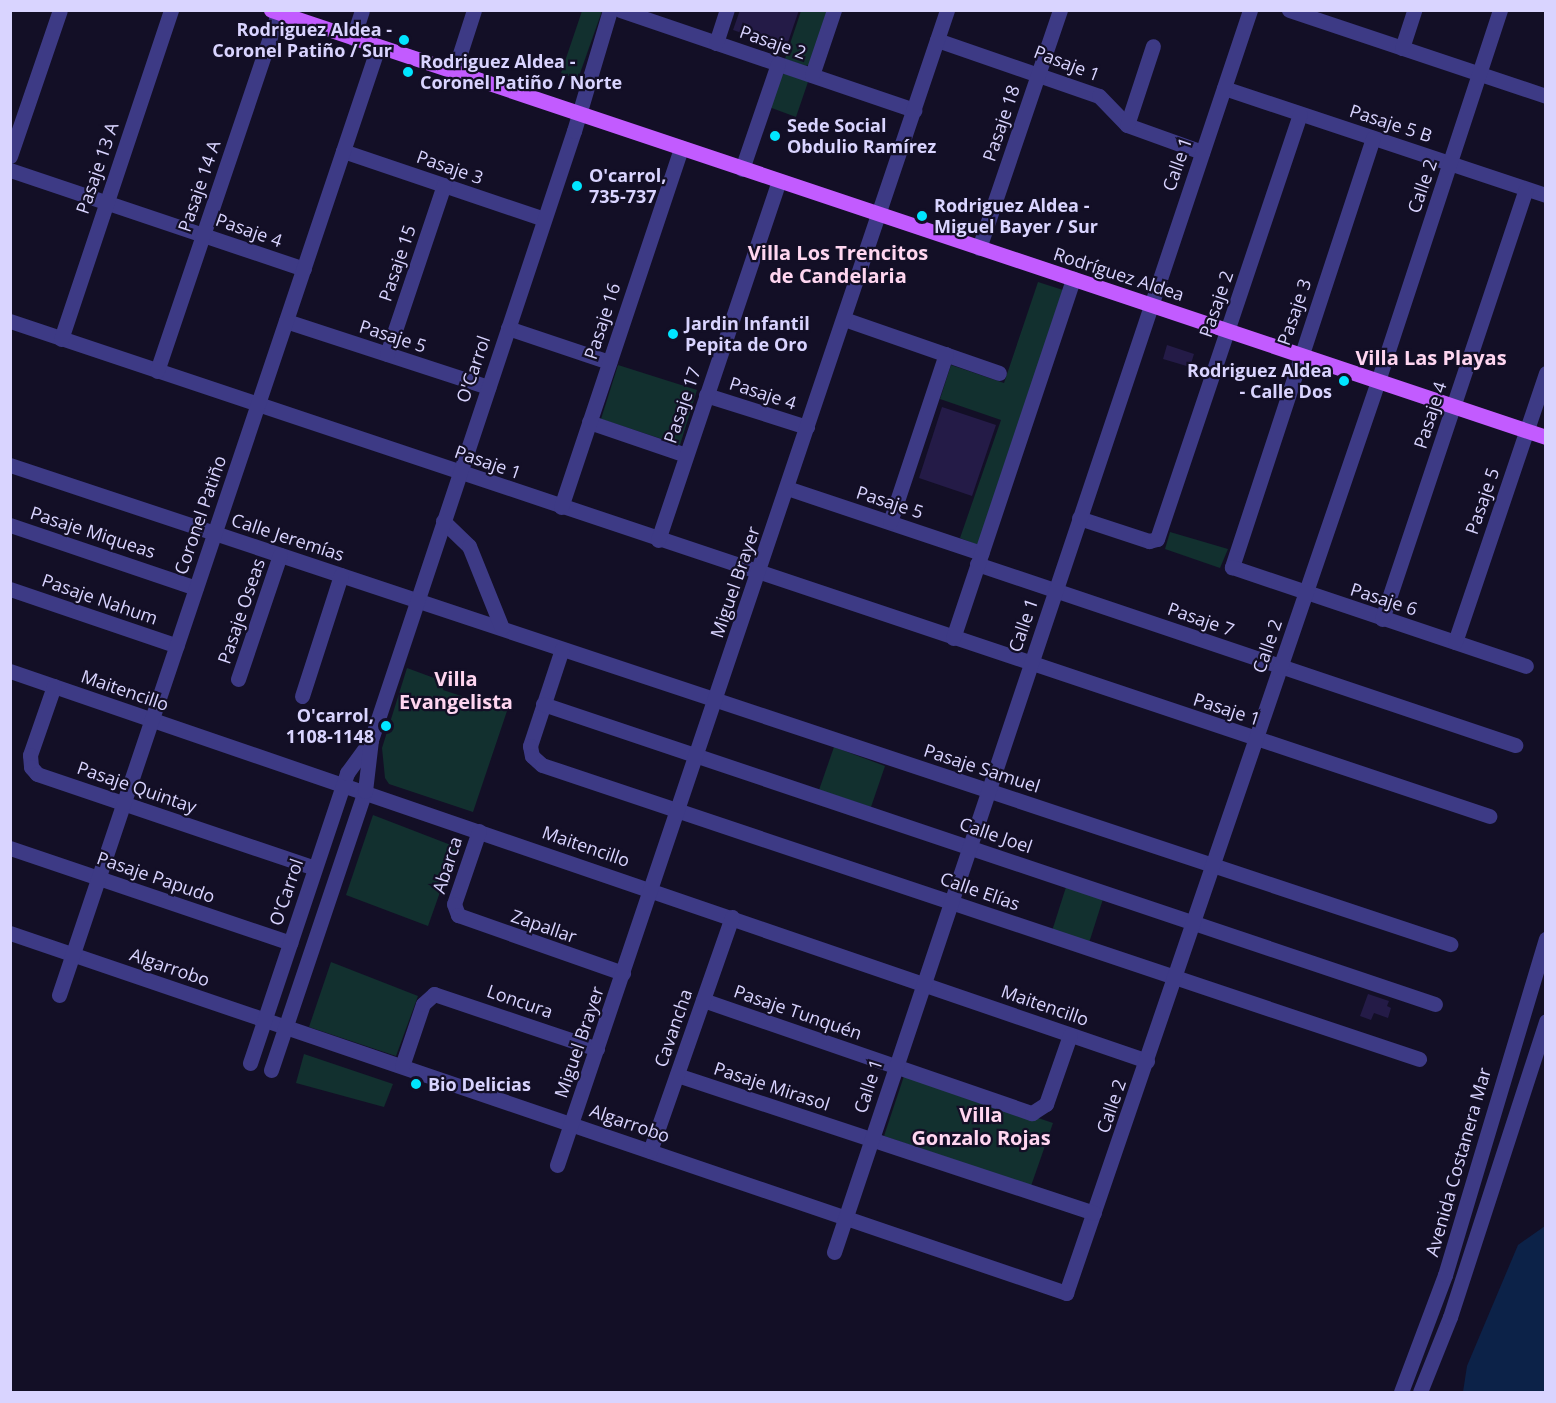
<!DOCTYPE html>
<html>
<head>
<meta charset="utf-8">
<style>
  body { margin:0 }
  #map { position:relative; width:1556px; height:1403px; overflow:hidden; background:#130f26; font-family:"Open Sans",sans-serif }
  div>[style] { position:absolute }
  .green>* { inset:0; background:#12302f }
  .water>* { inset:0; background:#0c2248 }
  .building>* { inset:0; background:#241b47 }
  .minor>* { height:15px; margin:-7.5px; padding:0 7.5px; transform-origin:7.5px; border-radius:7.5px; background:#3d3a85 }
  .major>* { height:15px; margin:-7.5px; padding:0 7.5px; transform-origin:7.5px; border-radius:7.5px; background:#c25bff }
  .dots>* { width:16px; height:16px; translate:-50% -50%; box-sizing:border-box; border:3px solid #130f26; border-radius:50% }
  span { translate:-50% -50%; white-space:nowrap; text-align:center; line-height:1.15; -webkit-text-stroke:4.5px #130f26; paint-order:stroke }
  .poi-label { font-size:18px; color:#d9d4ff; font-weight:700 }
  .right { translate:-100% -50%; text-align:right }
  .left { translate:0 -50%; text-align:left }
  .street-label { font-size:18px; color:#d9d4ff }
  .neighbourhood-label { font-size:20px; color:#ffd6f0; font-weight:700 }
  .frame { position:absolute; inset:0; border:12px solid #d9d4ff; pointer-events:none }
</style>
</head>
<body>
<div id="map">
  <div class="green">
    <div style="clip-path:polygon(582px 11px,602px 11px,578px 79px,561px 73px)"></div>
    <div style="clip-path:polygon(801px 11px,830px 11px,812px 63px,806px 66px,785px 59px)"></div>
    <div style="clip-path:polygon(787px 72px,809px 79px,796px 117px,769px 107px,780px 76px)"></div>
    <div style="clip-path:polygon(1038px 282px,1063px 290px,978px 545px,960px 538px,1001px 420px,940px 399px,951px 365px,1004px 383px)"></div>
    <div style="clip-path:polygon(618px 365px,697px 390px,680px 445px,601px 419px)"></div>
    <div style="clip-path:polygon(1170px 532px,1228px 549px,1220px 568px,1165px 549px)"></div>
    <div style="clip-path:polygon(407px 668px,445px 682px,443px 690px,507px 711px,473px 812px,389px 784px,385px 778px,382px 748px)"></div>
    <div style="clip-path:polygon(834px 747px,885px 766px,871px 807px,819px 790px)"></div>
    <div style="clip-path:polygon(373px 815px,456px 847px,428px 926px,346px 895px)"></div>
    <div style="clip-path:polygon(1066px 887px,1103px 899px,1089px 943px,1052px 931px)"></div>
    <div style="clip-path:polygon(331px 962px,418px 996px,396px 1056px,309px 1027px)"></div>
    <div style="clip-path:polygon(304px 1054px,393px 1084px,384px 1107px,296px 1083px)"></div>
    <div style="clip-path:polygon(905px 1073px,1053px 1123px,1031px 1186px,884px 1136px)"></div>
  </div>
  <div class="water">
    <div style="clip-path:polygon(1545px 1226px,1545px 1392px,1463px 1392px,1467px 1366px,1518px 1245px)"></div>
  </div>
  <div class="building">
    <div style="clip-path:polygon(740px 10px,799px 10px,786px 48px,733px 30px)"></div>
    <div style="clip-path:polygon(1167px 345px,1194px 354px,1190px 367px,1163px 359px)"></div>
    <div style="clip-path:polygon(942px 407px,996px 425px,972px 496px,919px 478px)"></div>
    <div style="clip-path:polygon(1368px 994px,1389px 1001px,1387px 1006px,1391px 1008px,1388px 1018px,1374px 1013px,1371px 1020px,1360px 1016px)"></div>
  </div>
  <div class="minor">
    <div style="left:620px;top:10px;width:311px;rotate:18.8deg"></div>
    <div style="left:1289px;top:10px;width:271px;rotate:18.5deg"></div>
    <div style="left:353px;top:38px;width:29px;rotate:-72deg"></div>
    <div style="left:937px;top:40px;width:171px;rotate:19.1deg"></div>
    <div style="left:1099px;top:96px;width:40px;rotate:46deg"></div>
    <div style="left:1127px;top:125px;width:80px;rotate:19.8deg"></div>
    <div style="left:716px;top:43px;width:35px;rotate:-72deg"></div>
    <div style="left:1402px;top:48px;width:40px;rotate:-72deg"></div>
    <div style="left:454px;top:72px;width:65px;rotate:-72.1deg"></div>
    <div style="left:812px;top:75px;width:69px;rotate:-71.3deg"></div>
    <div style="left:1224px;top:88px;width:339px;rotate:18.4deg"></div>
    <div style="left:1127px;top:125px;width:83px;rotate:-71.8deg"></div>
    <div style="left:1373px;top:138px;width:452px;rotate:108.2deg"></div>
    <div style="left:1232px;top:567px;width:310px;rotate:18.6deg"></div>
    <div style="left:343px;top:151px;width:212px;rotate:18.7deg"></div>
    <div style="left:10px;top:156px;width:154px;rotate:-71.1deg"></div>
    <div style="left:742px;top:169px;width:111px;rotate:-71.1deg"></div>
    <div style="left:10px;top:170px;width:310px;rotate:18.6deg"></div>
    <div style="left:979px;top:248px;width:251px;rotate:-71.2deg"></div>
    <div style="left:844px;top:319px;width:164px;rotate:19.2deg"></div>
    <div style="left:10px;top:321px;width:1560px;rotate:18.5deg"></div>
    <div style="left:286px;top:321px;width:213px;rotate:18.1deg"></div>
    <div style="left:508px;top:328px;width:107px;rotate:18.6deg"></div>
    <div style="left:61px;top:339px;width:347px;rotate:-71.5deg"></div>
    <div style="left:387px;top:354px;width:178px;rotate:-71.4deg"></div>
    <div style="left:157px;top:371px;width:378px;rotate:-71.3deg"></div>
    <div style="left:706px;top:395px;width:106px;rotate:17.6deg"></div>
    <div style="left:589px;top:422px;width:102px;rotate:18.8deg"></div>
    <div style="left:10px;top:465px;width:1518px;rotate:18.4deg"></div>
    <div style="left:787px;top:488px;width:205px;rotate:18.5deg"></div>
    <div style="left:561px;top:507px;width:379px;rotate:-71.5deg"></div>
    <div style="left:1079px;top:518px;width:74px;rotate:18.2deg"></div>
    <div style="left:1149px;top:541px;width:8px;rotate:-14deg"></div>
    <div style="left:1157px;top:539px;width:448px;rotate:-71.4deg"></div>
    <div style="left:443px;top:521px;width:36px;rotate:44deg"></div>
    <div style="left:469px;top:546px;width:88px;rotate:68.1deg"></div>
    <div style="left:890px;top:522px;width:177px;rotate:-71.6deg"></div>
    <div style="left:10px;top:525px;width:196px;rotate:18.7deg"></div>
    <div style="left:658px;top:540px;width:379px;rotate:-71.4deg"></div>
    <div style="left:977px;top:564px;width:568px;rotate:18.59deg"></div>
    <div style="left:10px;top:589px;width:176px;rotate:18.8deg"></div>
    <div style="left:1382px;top:619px;width:453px;rotate:-71.5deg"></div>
    <div style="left:953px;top:638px;width:379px;rotate:-71.5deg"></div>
    <div style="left:1455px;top:642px;width:284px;rotate:-71.3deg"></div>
    <div style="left:562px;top:649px;width:102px;rotate:108.3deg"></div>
    <div style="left:530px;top:746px;width:10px;rotate:79deg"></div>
    <div style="left:532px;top:756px;width:13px;rotate:42deg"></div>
    <div style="left:542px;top:765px;width:925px;rotate:18.53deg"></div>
    <div style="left:10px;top:671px;width:1202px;rotate:18.93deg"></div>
    <div style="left:238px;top:679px;width:131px;rotate:-71.3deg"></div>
    <div style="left:54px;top:686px;width:73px;rotate:109.2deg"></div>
    <div style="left:30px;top:755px;width:12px;rotate:85deg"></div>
    <div style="left:31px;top:767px;width:9px;rotate:49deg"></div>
    <div style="left:37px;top:774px;width:293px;rotate:18.7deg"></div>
    <div style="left:302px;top:696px;width:127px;rotate:-72.1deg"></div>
    <div style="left:543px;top:704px;width:941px;rotate:18.59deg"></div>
    <div style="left:479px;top:831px;width:77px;rotate:108.9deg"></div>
    <div style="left:454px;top:904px;width:12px;rotate:70deg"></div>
    <div style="left:458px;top:915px;width:175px;rotate:19.4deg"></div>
    <div style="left:10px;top:848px;width:296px;rotate:18.7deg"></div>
    <div style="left:10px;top:933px;width:1116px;rotate:18.82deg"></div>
    <div style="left:1066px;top:1293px;width:964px;rotate:-71.11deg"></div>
    <div style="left:1378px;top:381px;width:391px;rotate:-71.8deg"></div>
    <div style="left:59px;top:995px;width:1000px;rotate:-71.4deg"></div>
    <div style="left:703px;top:1000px;width:348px;rotate:19deg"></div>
    <div style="left:1032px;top:1113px;width:17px;rotate:-33deg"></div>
    <div style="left:1046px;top:1104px;width:73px;rotate:-70.8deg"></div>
    <div style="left:250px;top:1063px;width:306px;rotate:-71.5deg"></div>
    <div style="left:347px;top:773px;width:41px;rotate:-54deg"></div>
    <div style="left:402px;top:1066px;width:65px;rotate:-71.3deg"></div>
    <div style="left:423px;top:1004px;width:15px;rotate:-42deg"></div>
    <div style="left:434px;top:994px;width:172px;rotate:18.6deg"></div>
    <div style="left:271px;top:1070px;width:294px;rotate:-71.4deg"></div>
    <div style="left:365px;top:791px;width:51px;rotate:-83.3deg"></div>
    <div style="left:371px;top:740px;width:642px;rotate:-71.57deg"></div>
    <div style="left:574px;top:131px;width:126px;rotate:-73.4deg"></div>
    <div style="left:677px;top:1075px;width:439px;rotate:18.3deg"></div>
    <div style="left:650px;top:1151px;width:248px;rotate:-70.7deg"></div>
    <div style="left:557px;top:1165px;width:1219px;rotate:-71.34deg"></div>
    <div style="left:834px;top:1252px;width:1310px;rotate:-71.48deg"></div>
    <div style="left:1401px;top:1392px;width:125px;rotate:-69.4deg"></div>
    <div style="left:1445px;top:1275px;width:351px;rotate:-73.3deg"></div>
    <div style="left:1420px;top:1392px;width:81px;rotate:-68.2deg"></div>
    <div style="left:1450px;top:1317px;width:311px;rotate:-72deg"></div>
  </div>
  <div class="major">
    <div style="left:271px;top:10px;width:1345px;rotate:18.52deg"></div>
  </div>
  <div class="dots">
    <div style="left:404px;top:40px;background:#00e5ff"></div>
    <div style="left:408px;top:72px;background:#00e5ff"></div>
    <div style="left:775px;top:136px;background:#00e5ff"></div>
    <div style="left:577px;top:186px;background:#00e5ff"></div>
    <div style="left:922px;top:216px;background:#00e5ff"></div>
    <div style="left:673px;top:334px;background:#00e5ff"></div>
    <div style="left:1344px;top:381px;background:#00e5ff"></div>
    <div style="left:386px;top:726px;background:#00e5ff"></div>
    <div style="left:416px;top:1084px;background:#00e5ff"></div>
  </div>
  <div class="poi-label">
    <span class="right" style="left:392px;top:40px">Rodriguez Aldea -<br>Coronel Patiño / Sur</span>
    <span class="left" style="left:420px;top:72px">Rodriguez Aldea -<br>Coronel Patiño / Norte</span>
    <span class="left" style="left:787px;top:136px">Sede Social<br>Obdulio Ramírez</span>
    <span class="left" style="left:589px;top:186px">O'carrol,<br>735-737</span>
    <span class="left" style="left:934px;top:216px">Rodriguez Aldea -<br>Miguel Bayer / Sur</span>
    <span class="left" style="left:685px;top:334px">Jardin Infantil<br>Pepita de Oro</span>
    <span class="right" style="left:1332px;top:381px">Rodriguez Aldea<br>- Calle Dos</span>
    <span class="right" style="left:374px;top:726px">O'carrol,<br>1108-1148</span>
    <span class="left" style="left:428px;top:1084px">Bio Delicias</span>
  </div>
  <div class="street-label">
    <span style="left:773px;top:42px;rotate:19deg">Pasaje 2</span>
    <span style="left:1067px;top:63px;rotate:21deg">Pasaje 1</span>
    <span style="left:1001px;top:123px;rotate:-71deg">Pasaje 18</span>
    <span style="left:1391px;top:123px;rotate:18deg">Pasaje 5 B</span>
    <span style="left:1177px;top:164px;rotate:-71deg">Calle 1</span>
    <span style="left:450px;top:167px;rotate:19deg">Pasaje 3</span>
    <span style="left:97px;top:168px;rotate:-71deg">Pasaje 13 A</span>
    <span style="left:199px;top:186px;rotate:-71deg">Pasaje 14 A</span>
    <span style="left:1422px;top:186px;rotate:-71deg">Calle 2</span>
    <span style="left:249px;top:230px;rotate:19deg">Pasaje 4</span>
    <span style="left:397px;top:263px;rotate:-71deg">Pasaje 15</span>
    <span style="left:1119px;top:274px;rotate:18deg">Rodríguez Aldea</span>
    <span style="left:1216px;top:304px;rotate:-71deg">Pasaje 2</span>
    <span style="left:1294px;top:312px;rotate:-71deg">Pasaje 3</span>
    <span style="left:602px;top:321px;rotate:-72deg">Pasaje 16</span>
    <span style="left:393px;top:336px;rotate:18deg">Pasaje 5</span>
    <span style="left:473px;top:369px;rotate:-71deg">O'Carrol</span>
    <span style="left:763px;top:393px;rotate:18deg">Pasaje 4</span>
    <span style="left:682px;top:405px;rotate:-71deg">Pasaje 17</span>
    <span style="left:1430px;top:415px;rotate:-72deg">Pasaje 4</span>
    <span style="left:488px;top:462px;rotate:19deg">Pasaje 1</span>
    <span style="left:1482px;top:501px;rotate:-71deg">Pasaje 5</span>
    <span style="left:890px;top:502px;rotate:18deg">Pasaje 5</span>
    <span style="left:200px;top:515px;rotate:-71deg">Coronel Patiño</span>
    <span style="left:93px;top:532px;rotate:18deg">Pasaje Miqueas</span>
    <span style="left:288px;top:537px;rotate:18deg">Calle Jeremías</span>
    <span style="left:735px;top:582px;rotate:-71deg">Miguel Brayer</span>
    <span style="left:100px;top:599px;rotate:19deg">Pasaje Nahum</span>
    <span style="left:1384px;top:599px;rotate:18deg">Pasaje 6</span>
    <span style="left:241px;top:611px;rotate:-71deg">Pasaje Oseas</span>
    <span style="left:1201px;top:619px;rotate:19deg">Pasaje 7</span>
    <span style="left:1023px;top:625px;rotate:-71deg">Calle 1</span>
    <span style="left:1267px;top:646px;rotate:-71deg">Calle 2</span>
    <span style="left:125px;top:690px;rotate:19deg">Maitencillo</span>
    <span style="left:1227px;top:709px;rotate:18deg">Pasaje 1</span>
    <span style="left:982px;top:768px;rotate:18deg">Pasaje Samuel</span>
    <span style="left:137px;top:787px;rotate:19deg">Pasaje Quintay</span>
    <span style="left:996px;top:835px;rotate:19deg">Calle Joel</span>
    <span style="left:586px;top:846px;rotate:19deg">Maitencillo</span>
    <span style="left:447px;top:865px;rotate:-72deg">Abarca</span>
    <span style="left:156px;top:877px;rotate:19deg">Pasaje Papudo</span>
    <span style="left:980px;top:891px;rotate:19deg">Calle Elías</span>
    <span style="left:286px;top:892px;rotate:-71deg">O'Carrol</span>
    <span style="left:544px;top:926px;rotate:19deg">Zapallar</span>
    <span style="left:170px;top:967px;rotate:19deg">Algarrobo</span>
    <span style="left:520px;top:1001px;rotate:19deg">Loncura</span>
    <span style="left:1045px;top:1005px;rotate:19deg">Maitencillo</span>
    <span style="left:798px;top:1012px;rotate:19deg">Pasaje Tunquén</span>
    <span style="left:673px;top:1028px;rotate:-71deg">Cavancha</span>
    <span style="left:579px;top:1042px;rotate:-71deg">Miguel Brayer</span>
    <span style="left:772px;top:1086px;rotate:18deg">Pasaje Mirasol</span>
    <span style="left:868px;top:1086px;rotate:-72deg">Calle 1</span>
    <span style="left:1111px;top:1106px;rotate:-71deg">Calle 2</span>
    <span style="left:630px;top:1123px;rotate:19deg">Algarrobo</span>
    <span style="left:1458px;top:1162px;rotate:-74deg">Avenida Costanera Mar</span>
  </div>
  <div class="neighbourhood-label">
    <span style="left:838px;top:264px">Villa Los Trencitos<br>de Candelaria</span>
    <span style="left:1431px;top:357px">Villa Las Playas</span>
    <span style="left:456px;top:690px">Villa<br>Evangelista</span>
    <span style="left:981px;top:1126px">Villa<br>Gonzalo Rojas</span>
  </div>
  <div class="frame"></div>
</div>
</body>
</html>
